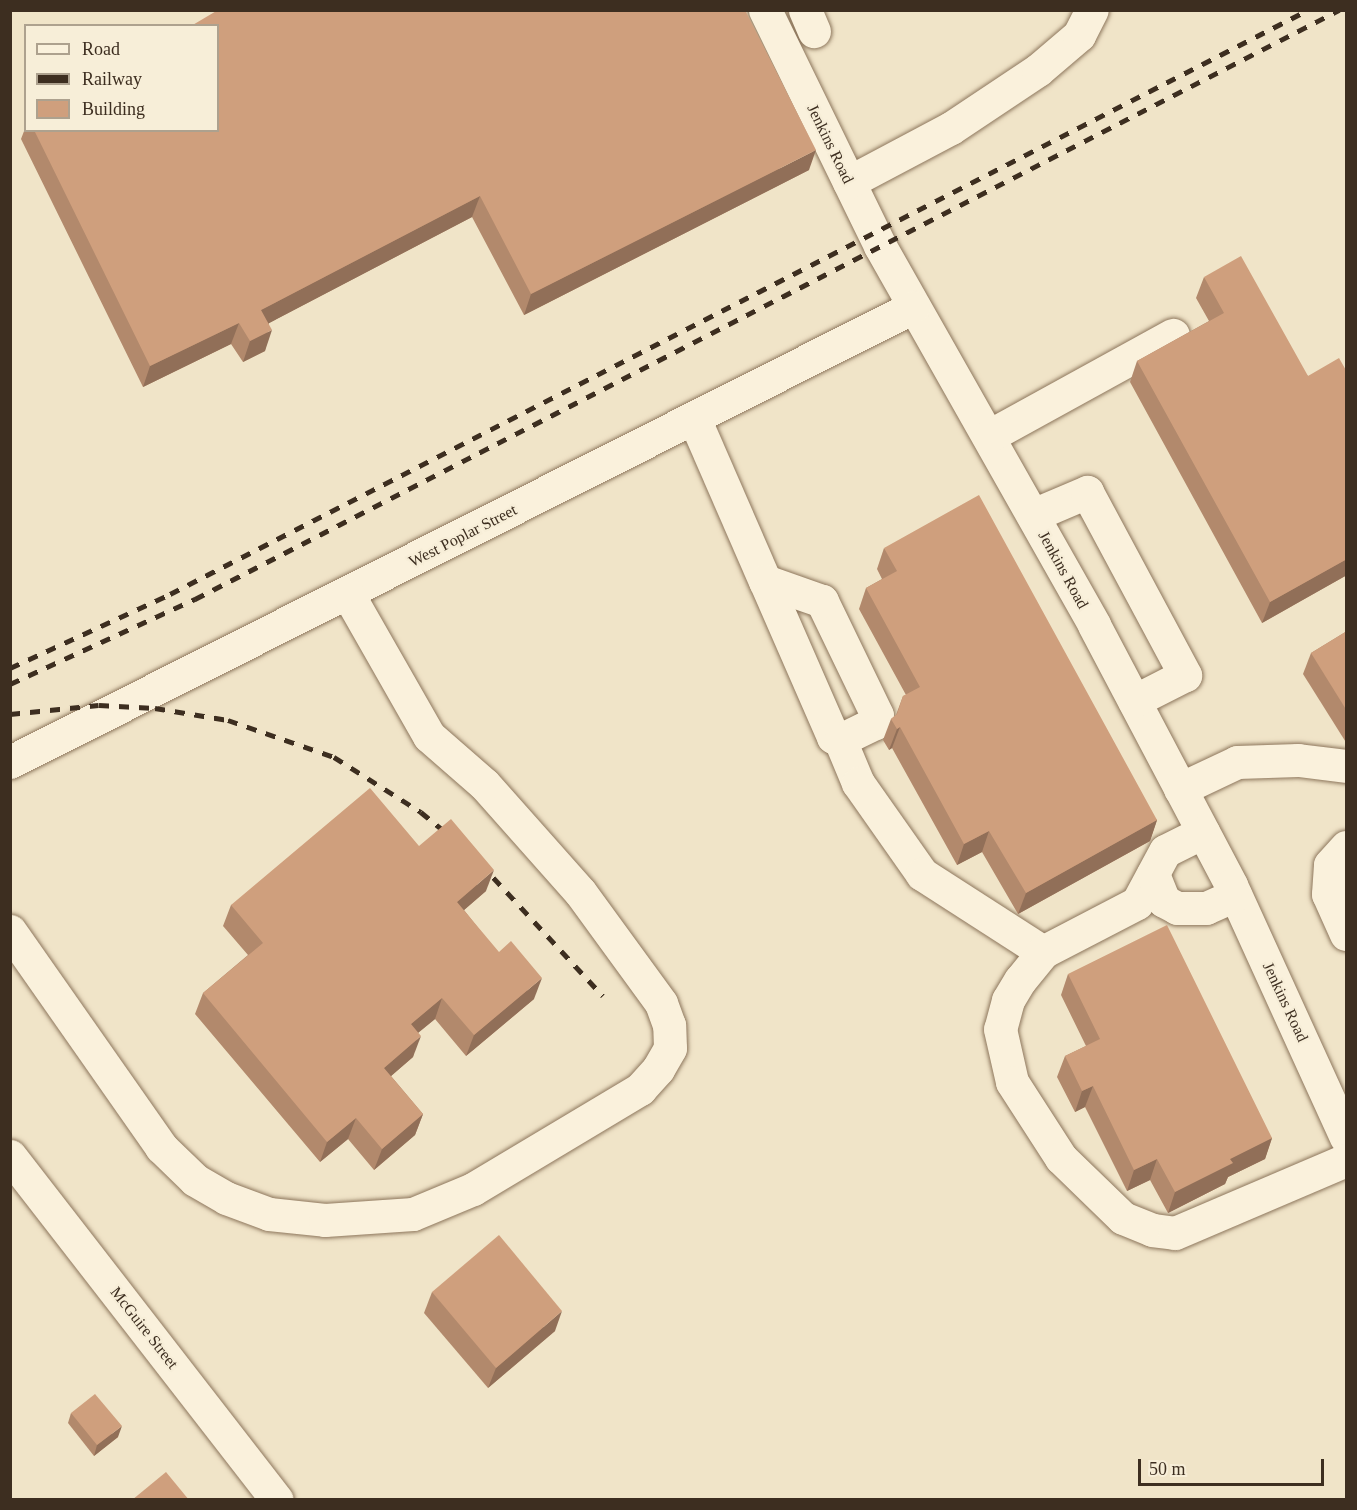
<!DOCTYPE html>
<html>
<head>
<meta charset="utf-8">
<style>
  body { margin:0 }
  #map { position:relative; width:1357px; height:1510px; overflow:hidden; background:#f0e4c8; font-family:Georgia,serif }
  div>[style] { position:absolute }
  .roads { filter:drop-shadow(0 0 2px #8d765c) drop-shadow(0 0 2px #8d765c) }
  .minor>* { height:33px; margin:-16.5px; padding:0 16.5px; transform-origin:16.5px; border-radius:16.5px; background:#faf1dc }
  .rail>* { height:4.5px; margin-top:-2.25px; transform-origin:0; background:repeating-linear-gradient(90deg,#3d2e20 0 10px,transparent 0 20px) }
  .wall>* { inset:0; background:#b2896c }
  .shaded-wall>* { inset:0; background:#916f58 }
  .building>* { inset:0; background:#cf9f7d }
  span { translate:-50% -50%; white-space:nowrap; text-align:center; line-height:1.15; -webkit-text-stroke:4.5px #f7eed8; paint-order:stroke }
  .street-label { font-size:16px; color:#3d2e20 }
  .frame { position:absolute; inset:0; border:12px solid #3d2e20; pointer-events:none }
  .legend { position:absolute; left:24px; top:24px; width:195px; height:108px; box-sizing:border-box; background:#f7eed8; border:2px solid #ada18e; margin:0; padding:8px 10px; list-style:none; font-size:18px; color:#3d2e20 }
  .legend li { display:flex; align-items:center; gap:12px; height:30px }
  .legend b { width:30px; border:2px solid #ada18e }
  .scale { position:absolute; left:1138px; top:1459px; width:186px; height:27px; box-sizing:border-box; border:3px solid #3d2e20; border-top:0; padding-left:8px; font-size:18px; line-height:21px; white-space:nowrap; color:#3d2e20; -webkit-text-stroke:4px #f7eed8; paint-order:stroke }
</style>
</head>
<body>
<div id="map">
  <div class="roads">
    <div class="minor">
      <div style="left:765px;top:10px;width:263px;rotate:64deg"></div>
      <div style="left:880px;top:246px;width:435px;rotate:60.5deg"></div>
      <div style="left:1094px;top:625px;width:294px;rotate:62.2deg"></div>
      <div style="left:1231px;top:885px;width:277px;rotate:65.5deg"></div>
      <div style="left:805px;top:10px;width:23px;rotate:67deg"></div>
      <div style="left:849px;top:182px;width:115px;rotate:-27.9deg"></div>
      <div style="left:951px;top:128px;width:105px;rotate:-33.7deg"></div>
      <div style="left:1038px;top:70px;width:54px;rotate:-40.5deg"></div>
      <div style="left:1079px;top:35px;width:28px;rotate:-63deg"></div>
      <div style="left:694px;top:418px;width:178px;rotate:66.5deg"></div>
      <div style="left:765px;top:581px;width:170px;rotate:66.4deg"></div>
      <div style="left:833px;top:737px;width:8px;rotate:23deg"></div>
      <div style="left:840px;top:740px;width:39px;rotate:-26deg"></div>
      <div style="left:875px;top:723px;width:8px;rotate:-76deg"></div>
      <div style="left:877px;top:715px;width:127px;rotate:-115.8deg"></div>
      <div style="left:822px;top:601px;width:60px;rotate:-160.7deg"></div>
      <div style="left:989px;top:436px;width:210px;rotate:-28.8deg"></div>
      <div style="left:1033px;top:515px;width:59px;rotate:-23.1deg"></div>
      <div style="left:1087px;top:492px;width:208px;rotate:61.8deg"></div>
      <div style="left:1185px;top:675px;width:57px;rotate:153deg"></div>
      <div style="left:840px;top:740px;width:47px;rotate:67.3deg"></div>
      <div style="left:858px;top:783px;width:111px;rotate:54.9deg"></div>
      <div style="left:922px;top:874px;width:144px;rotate:32.8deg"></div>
      <div style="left:10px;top:762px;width:1011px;rotate:-26.74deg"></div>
      <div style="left:1180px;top:789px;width:63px;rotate:-25.3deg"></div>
      <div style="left:1237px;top:762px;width:61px;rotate:-1.9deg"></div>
      <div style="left:1298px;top:760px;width:48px;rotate:7.1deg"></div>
      <div style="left:1203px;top:832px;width:42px;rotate:153.4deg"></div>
      <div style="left:1165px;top:851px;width:59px;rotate:118.3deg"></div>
      <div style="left:1137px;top:903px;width:106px;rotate:152.5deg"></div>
      <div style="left:1043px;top:952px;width:36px;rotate:129deg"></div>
      <div style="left:1020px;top:980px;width:23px;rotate:121deg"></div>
      <div style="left:1008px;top:1000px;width:30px;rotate:105deg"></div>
      <div style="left:1000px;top:1029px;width:54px;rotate:77.2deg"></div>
      <div style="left:1012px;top:1082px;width:90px;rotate:57.2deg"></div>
      <div style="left:1061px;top:1158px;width:86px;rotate:44.1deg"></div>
      <div style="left:1123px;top:1218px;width:31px;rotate:22deg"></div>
      <div style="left:1152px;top:1230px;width:23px;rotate:7deg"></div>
      <div style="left:1175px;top:1233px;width:186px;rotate:-23.1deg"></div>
      <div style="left:1346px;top:847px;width:24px;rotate:132deg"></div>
      <div style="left:1330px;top:865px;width:29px;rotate:94deg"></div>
      <div style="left:1328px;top:894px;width:44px;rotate:65.8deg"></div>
      <div style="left:1153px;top:874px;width:29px;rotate:68deg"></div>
      <div style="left:1164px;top:901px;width:15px;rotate:28deg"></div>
      <div style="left:1177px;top:908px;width:29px"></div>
      <div style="left:1206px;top:908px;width:32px;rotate:-24deg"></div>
      <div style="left:10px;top:931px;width:264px;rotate:55deg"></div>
      <div style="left:161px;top:1147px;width:47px;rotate:44.1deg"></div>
      <div style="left:195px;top:1180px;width:36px;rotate:30deg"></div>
      <div style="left:226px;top:1198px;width:46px;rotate:20.4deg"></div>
      <div style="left:269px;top:1214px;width:56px;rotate:6.1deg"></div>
      <div style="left:325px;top:1220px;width:88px;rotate:-3.9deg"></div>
      <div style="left:413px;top:1214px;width:65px;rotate:-22.6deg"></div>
      <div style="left:473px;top:1189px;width:195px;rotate:-30.9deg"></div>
      <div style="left:640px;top:1089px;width:27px;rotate:-48deg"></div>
      <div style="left:658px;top:1069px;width:24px;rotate:-60deg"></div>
      <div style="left:670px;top:1048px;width:23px;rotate:-92deg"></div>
      <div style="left:669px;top:1025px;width:23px;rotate:-110deg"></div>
      <div style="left:661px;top:1003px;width:137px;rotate:-126.1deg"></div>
      <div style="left:580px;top:892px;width:144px;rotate:-131.6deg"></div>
      <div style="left:484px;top:784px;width:73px;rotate:-138.9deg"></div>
      <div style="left:429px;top:736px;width:163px;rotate:-119.7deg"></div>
      <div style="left:10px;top:1156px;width:435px;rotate:52.2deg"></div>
    </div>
  </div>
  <div class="rail">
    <div style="left:10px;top:668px;width:176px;rotate:-24.8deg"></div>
    <div style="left:170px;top:594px;width:1279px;rotate:-27.17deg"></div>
    <div style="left:10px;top:684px;width:204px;rotate:-24.7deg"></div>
    <div style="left:195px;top:599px;width:1287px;rotate:-27.24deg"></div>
    <div style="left:10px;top:714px;width:89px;rotate:-5.8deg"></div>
    <div style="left:99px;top:705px;width:56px;rotate:3.1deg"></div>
    <div style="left:155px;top:708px;width:74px;rotate:9.3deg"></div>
    <div style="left:228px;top:720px;width:112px;rotate:19.2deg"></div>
    <div style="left:334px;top:757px;width:103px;rotate:32.3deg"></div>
    <div style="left:421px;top:812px;width:43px;rotate:39.3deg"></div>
    <div style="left:480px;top:863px;width:181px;rotate:47.2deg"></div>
  </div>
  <div class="wall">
    <div style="clip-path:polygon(26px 126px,26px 130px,809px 170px,524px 315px,472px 217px,269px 323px,265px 351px,243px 362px,231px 344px,143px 387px,21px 139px)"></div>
    <div style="clip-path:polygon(1204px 277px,1308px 376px,1347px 372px,1347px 575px,1262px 623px,1130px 382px,1137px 361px,1209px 321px,1196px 298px)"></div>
    <div style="clip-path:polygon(884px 548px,1157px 820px,1150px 841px,1018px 914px,982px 852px,957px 865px,892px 748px,889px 750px,883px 740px,891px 719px,896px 715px,903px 696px,906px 695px,859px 609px,866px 588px,882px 579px,877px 569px)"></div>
    <div style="clip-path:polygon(1347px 631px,1347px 744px,1303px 674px,1311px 653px)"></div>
    <div style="clip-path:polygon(419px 846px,486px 891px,464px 910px,534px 999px,466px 1056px,435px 1019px,418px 1033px,413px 1057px,391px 1076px,423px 1114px,415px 1135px,374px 1170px,348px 1139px,320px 1162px,195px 1014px,203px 993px,248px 955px,223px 926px,231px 905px)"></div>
    <div style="clip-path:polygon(1068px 974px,1272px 1138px,1265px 1159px,1228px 1177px,1225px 1184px,1168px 1213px,1150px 1180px,1127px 1191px,1085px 1107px,1075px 1112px,1057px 1077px,1065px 1056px,1086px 1046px,1061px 995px)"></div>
    <div style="clip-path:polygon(432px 1292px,555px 1331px,488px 1388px,424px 1313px)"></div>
    <div style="clip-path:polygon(71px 1413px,118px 1437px,94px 1456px,68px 1423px)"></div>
  </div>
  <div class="shaded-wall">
    <div style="clip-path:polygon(816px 150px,809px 170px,524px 315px,531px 294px)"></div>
    <div style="clip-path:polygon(480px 196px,472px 217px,254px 331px,261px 310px)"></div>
    <div style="clip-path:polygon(239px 323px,231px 344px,143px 387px,150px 366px)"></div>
    <div style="clip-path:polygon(272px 330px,265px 351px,243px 362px,250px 341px)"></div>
    <div style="clip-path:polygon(1347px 559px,1347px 575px,1262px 623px,1270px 602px)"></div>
    <div style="clip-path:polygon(900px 727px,892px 748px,889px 750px,897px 729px)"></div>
    <div style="clip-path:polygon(1157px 820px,1150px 841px,1018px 914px,1026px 893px)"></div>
    <div style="clip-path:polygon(989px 831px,982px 852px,957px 865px,964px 844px)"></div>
    <div style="clip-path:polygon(494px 870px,486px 891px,449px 923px,457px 902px)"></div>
    <div style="clip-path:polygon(542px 978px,534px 999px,466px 1056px,474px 1035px)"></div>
    <div style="clip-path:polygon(442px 998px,435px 1019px,403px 1045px,411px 1024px)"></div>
    <div style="clip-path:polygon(421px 1036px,413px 1057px,376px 1089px,384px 1068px)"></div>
    <div style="clip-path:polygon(1093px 1086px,1085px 1107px,1075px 1112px,1082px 1091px)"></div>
    <div style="clip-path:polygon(423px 1114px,415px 1135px,374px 1170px,382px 1149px)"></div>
    <div style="clip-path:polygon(356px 1118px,348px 1139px,320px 1162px,327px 1142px)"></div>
    <div style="clip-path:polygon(1272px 1138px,1265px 1159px,1228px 1177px,1225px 1184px,1168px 1213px,1175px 1192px,1230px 1159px)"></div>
    <div style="clip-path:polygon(1157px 1159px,1150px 1180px,1127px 1191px,1134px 1170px)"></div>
    <div style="clip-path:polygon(562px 1311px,555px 1331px,488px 1388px,496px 1368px)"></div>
    <div style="clip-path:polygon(122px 1426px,118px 1437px,94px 1456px,97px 1445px)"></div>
  </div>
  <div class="building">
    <div style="clip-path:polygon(218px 10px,745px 10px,816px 150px,531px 294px,480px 196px,261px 310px,272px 330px,250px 341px,239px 323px,150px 366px,34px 130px,218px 130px,218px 26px,191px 26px)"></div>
    <div style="clip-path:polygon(1241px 256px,1308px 376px,1339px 358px,1347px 372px,1347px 559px,1270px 602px,1137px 361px,1224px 313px,1204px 277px)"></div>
    <div style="clip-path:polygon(979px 495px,1157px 820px,1026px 893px,989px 831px,964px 844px,900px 727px,897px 729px,891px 719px,897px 714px,903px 696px,920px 687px,866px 588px,897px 571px,884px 548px)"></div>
    <div style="clip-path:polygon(1347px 631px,1347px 711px,1311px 653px)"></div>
    <div style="clip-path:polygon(370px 788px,419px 846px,451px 819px,494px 870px,457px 902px,499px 952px,511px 941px,542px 978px,474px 1035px,442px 998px,411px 1024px,421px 1036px,384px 1068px,423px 1114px,382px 1149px,356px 1118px,327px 1142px,203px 993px,263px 943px,231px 905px)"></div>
    <div style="clip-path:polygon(1167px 925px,1272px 1138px,1230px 1159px,1233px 1163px,1175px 1192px,1157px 1159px,1134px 1170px,1093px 1086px,1082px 1091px,1065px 1056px,1100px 1039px,1068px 974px)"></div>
    <div style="clip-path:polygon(499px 1235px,562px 1311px,496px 1368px,432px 1292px)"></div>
    <div style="clip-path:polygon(95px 1394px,122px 1426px,97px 1445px,71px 1413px)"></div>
    <div style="clip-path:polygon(166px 1472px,189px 1500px,132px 1500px)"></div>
  </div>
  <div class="street-label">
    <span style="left:830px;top:144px;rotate:64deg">Jenkins Road</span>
    <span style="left:463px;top:536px;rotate:-27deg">West Poplar Street</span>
    <span style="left:1063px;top:570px;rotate:61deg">Jenkins Road</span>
    <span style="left:1285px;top:1002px;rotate:65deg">Jenkins Road</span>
    <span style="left:144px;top:1328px;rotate:52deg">McGuire Street</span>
  </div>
  <div class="frame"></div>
  <ul class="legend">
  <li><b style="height:8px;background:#faf1dc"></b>Road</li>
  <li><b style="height:8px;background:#3d2e20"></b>Railway</li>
  <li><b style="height:16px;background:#cf9f7d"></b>Building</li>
  </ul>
  <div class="scale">50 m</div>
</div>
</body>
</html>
